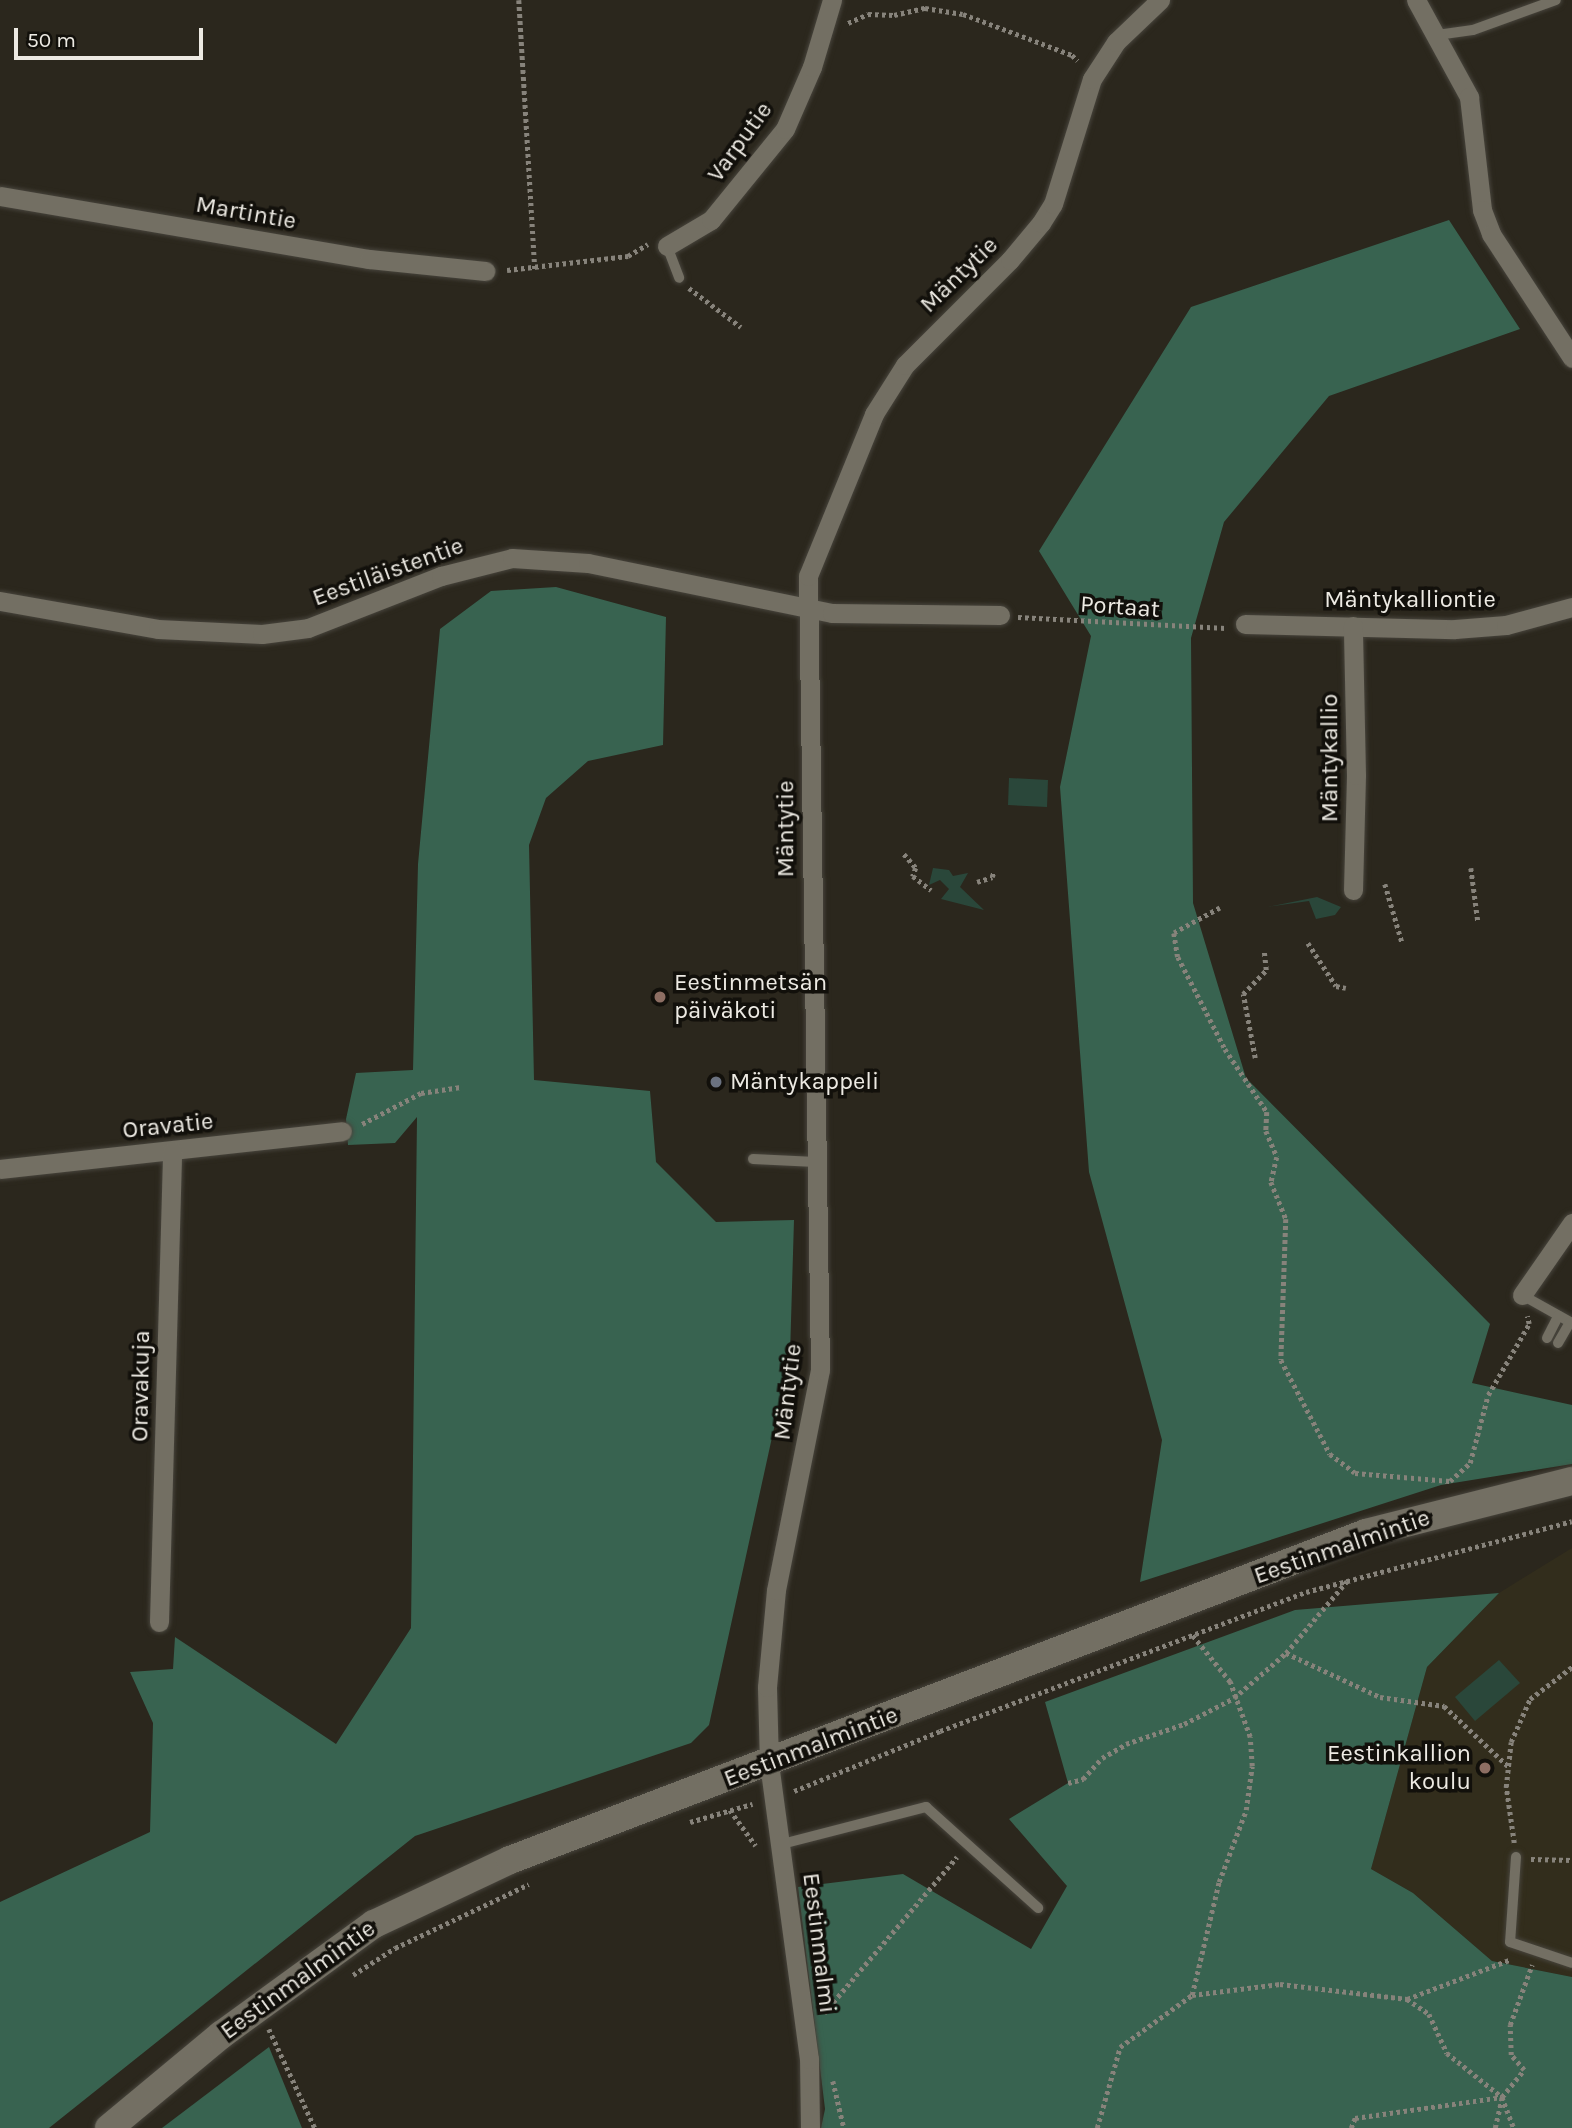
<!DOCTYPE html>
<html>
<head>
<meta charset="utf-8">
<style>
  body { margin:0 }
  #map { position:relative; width:1572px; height:2128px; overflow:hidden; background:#2b271d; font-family:Karla,sans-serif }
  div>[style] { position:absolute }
  .built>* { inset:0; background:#322d1c }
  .green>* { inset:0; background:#2a473a }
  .forest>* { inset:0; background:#386350 }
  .path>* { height:4.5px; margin-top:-2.25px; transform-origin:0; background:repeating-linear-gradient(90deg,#87837b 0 3.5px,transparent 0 7px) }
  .roads { filter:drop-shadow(0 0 2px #47443c) drop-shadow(0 0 2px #47443c) }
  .lane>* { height:10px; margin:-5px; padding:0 5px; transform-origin:5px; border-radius:5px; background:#736f63 }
  .street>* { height:19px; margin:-9.5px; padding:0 9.5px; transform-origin:9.5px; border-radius:9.5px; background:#736f63 }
  .secondary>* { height:28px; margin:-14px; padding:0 14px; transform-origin:14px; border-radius:14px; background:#736f63 }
  .dots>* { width:19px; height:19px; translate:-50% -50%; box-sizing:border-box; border:4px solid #12100b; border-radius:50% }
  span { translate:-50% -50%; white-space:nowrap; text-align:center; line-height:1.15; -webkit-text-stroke:7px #12100b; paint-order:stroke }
  .street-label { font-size:24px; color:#edeae3 }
  .poi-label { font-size:24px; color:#edeae3 }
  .left { translate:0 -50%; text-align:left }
  .right { translate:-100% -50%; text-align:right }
  .scale { position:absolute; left:14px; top:28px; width:189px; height:32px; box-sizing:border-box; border:4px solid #edeae3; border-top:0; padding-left:9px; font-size:21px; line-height:24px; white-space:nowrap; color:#edeae3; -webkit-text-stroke:5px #12100b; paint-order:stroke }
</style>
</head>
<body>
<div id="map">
  <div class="built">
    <div style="clip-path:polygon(1572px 1548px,1572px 1977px,1492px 1961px,1413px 1893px,1371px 1869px,1427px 1667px,1499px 1593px)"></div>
  </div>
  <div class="green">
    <div style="clip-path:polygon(1009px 778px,1048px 780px,1047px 807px,1008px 805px)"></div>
    <div style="clip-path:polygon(933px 868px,949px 870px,953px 876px,968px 873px,960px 887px,984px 910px,941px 899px,949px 889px,940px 880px,929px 885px)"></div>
    <div style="clip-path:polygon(1317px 897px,1341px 907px,1335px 915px,1316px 919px,1309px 901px,1267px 907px)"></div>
    <div style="clip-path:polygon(1499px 1660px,1520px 1683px,1475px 1721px,1455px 1697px)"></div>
  </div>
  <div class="forest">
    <div style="clip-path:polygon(1449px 220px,1520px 329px,1329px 396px,1224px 522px,1191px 638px,1193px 903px,1246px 1078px,1490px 1324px,1472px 1383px,1572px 1405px,1572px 1464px,1441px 1485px,1140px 1582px,1162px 1440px,1089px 1172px,1060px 787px,1091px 636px,1039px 551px,1191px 307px)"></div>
    <div style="clip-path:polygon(556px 587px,666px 617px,663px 745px,588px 761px,546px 798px,529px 845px,534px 1080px,650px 1091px,656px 1162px,716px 1222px,794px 1220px,790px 1355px,709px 1725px,691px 1743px,415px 1836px,49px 2128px,0 2128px,0 1902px,150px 1832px,153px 1723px,130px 1672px,173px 1669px,175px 1637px,336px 1744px,411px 1628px,417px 1117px,395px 1143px,348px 1145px,346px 1119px,356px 1073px,413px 1070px,418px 864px,440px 629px,491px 591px)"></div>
    <div style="clip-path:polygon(1499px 1593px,1427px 1667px,1371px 1869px,1413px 1893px,1492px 1961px,1572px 1977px,1572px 2128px,821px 2128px,825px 2109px,798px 1887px,903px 1874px,1031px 1949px,1067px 1886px,1009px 1819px,1068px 1783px,1045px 1702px,1295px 1610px)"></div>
    <div style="clip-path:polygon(269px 2047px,302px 2128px,162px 2128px)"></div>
  </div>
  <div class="path">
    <div style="left:519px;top:0;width:270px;rotate:86.6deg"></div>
    <div style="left:848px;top:23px;width:22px;rotate:-24deg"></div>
    <div style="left:868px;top:14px;width:26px;rotate:2deg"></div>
    <div style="left:894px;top:15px;width:32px;rotate:-13deg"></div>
    <div style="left:925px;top:8px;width:38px;rotate:9deg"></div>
    <div style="left:963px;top:14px;width:116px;rotate:20.6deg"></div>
    <div style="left:1072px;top:55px;width:8px;rotate:45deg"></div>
    <div style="left:507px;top:270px;width:122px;rotate:-6.6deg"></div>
    <div style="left:628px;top:256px;width:23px;rotate:-31deg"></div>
    <div style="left:689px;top:288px;width:65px;rotate:36.9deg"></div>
    <div style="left:1018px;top:617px;width:208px;rotate:3deg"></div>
    <div style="left:904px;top:854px;width:18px;rotate:49deg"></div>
    <div style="left:916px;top:868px;width:9px;rotate:111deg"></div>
    <div style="left:913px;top:876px;width:23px;rotate:38deg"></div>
    <div style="left:1471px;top:868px;width:53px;rotate:82.5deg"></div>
    <div style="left:977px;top:882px;width:16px;rotate:-18deg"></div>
    <div style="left:992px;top:877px;width:6px;rotate:-72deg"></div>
    <div style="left:1385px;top:884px;width:60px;rotate:73.7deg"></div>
    <div style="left:1220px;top:908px;width:52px;rotate:151.5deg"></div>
    <div style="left:1174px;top:933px;width:24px;rotate:81deg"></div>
    <div style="left:1178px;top:957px;width:103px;rotate:62.9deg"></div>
    <div style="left:1225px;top:1049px;width:76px;rotate:56.3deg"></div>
    <div style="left:1267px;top:1112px;width:19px;rotate:93deg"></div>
    <div style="left:1266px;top:1131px;width:28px;rotate:67deg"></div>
    <div style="left:1277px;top:1157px;width:26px;rotate:103deg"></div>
    <div style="left:1271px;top:1182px;width:40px;rotate:68deg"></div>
    <div style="left:1286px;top:1219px;width:141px;rotate:92deg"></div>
    <div style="left:1281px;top:1360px;width:106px;rotate:62.5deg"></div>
    <div style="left:1330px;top:1454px;width:31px;rotate:37deg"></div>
    <div style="left:1355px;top:1473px;width:95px;rotate:4.8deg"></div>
    <div style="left:1308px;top:943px;width:51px;rotate:56.9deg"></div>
    <div style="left:1336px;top:986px;width:10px;rotate:11deg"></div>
    <div style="left:1255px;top:1058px;width:65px;rotate:-100.6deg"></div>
    <div style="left:1243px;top:994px;width:33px;rotate:-46deg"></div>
    <div style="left:1266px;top:970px;width:19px;rotate:-96deg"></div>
    <div style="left:362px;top:1124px;width:67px;rotate:-27.7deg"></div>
    <div style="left:421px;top:1093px;width:40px;rotate:-8.5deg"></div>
    <div style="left:1450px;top:1481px;width:27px;rotate:-42deg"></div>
    <div style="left:1470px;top:1463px;width:70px;rotate:-75.2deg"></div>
    <div style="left:1488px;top:1395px;width:82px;rotate:-60deg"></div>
    <div style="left:1529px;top:1324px;width:8px;rotate:-104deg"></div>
    <div style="left:1286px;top:1653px;width:104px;rotate:25.1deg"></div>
    <div style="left:1380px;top:1697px;width:65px;rotate:8deg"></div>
    <div style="left:1444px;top:1706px;width:88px;rotate:43.2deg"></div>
    <div style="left:1068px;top:1783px;width:16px;rotate:-15deg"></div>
    <div style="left:1083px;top:1779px;width:28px;rotate:-48deg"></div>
    <div style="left:1102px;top:1758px;width:28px;rotate:-30deg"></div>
    <div style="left:1126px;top:1744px;width:61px;rotate:-19deg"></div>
    <div style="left:1184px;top:1724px;width:56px;rotate:-27.5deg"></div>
    <div style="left:1234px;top:1698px;width:69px;rotate:-40.9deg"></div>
    <div style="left:1286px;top:1653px;width:94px;rotate:-49.7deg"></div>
    <div style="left:794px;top:1791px;width:158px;rotate:-22.3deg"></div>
    <div style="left:940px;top:1731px;width:392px;rotate:-20.8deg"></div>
    <div style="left:1306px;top:1592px;width:275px;rotate:-14.9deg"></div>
    <div style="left:730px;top:1810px;width:44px;rotate:54.2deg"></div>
    <div style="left:690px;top:1822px;width:65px;rotate:-16.2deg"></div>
    <div style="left:1514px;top:1843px;width:57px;rotate:-98.1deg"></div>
    <div style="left:1506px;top:1787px;width:45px;rotate:-83.7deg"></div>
    <div style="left:1511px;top:1742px;width:47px;rotate:-66.2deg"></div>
    <div style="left:1530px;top:1699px;width:53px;rotate:-37.3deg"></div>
    <div style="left:1531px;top:1859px;width:41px;rotate:1.4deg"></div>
    <div style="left:353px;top:1975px;width:50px;rotate:-32.7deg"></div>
    <div style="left:395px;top:1948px;width:148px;rotate:-25.5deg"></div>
    <div style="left:1192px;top:1995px;width:116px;rotate:-76.6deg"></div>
    <div style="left:1219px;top:1882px;width:77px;rotate:-69.4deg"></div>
    <div style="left:1246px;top:1810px;width:44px;rotate:-82.2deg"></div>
    <div style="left:1252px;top:1766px;width:29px;rotate:-94deg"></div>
    <div style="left:1250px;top:1737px;width:59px;rotate:-110deg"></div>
    <div style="left:1230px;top:1682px;width:60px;rotate:-129deg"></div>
    <div style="left:1407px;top:1999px;width:27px;rotate:34deg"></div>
    <div style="left:1429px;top:2014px;width:43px;rotate:65.2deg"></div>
    <div style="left:1447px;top:2053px;width:70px;rotate:38.7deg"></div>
    <div style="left:1502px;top:2097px;width:33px;rotate:69deg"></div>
    <div style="left:824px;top:2013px;width:205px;rotate:-49.6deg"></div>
    <div style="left:269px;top:2029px;width:109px;rotate:65.1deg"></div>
    <div style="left:833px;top:2081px;width:48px;rotate:76.8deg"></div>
    <div style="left:1097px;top:2128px;width:84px;rotate:-74.1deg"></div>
    <div style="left:1120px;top:2047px;width:89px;rotate:-35.8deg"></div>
    <div style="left:1192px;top:1995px;width:89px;rotate:-7.1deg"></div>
    <div style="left:1280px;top:1984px;width:128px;rotate:6.7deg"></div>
    <div style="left:1407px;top:1999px;width:109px;rotate:-20.9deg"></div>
    <div style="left:1351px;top:2128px;width:11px;rotate:-68deg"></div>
    <div style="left:1355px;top:2118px;width:148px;rotate:-8.1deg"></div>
    <div style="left:1495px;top:2128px;width:32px;rotate:-77deg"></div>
    <div style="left:1502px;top:2097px;width:35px;rotate:-51deg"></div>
    <div style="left:1524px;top:2070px;width:20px;rotate:-131deg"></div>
    <div style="left:1511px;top:2055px;width:30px;rotate:-92deg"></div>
    <div style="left:1510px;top:2025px;width:64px;rotate:-69.9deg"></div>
  </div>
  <div class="roads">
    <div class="lane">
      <div style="left:1437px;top:35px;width:36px;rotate:-8deg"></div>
      <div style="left:1473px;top:30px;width:88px;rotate:-19.9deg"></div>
      <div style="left:667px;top:246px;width:34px;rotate:69deg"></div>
      <div style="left:753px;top:1159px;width:63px;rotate:2.7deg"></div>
      <div style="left:1522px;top:1295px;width:57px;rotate:29.2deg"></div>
      <div style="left:1547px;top:1338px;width:25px;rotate:-63deg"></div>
      <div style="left:1558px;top:1343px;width:24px;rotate:-60deg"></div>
      <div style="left:782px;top:1844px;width:149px;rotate:-14.4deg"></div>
      <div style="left:926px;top:1807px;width:151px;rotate:42deg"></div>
      <div style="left:1516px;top:1857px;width:85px;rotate:94deg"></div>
      <div style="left:1510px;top:1942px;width:65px;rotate:18.7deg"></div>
    </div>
    <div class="street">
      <div style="left:1416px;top:0;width:111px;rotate:61.3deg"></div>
      <div style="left:1469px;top:97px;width:114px;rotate:83.4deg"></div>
      <div style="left:1482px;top:210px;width:26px;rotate:69deg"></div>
      <div style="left:1491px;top:234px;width:148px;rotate:56.8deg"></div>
      <div style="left:0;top:196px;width:374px;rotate:9.7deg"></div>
      <div style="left:369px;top:259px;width:117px;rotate:5.9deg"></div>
      <div style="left:667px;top:246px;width:51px;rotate:-30.6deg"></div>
      <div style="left:711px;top:220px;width:117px;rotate:-50.9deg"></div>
      <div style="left:785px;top:129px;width:68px;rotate:-66.5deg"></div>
      <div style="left:812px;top:67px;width:70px;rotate:-73.4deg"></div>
      <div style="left:0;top:601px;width:160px;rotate:10deg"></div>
      <div style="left:158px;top:629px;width:104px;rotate:2.8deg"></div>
      <div style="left:262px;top:634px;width:46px;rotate:-7.4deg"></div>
      <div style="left:308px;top:628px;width:143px;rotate:-21.4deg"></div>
      <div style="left:441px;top:576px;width:73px;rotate:-14.2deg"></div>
      <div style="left:512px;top:558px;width:76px;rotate:3.8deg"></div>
      <div style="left:588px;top:563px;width:249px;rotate:11.6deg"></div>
      <div style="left:832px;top:613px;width:168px;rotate:0.7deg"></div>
      <div style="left:1245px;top:624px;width:210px;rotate:1.4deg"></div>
      <div style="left:1455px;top:629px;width:51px;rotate:-4.5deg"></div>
      <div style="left:1506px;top:625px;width:68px;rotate:-15.3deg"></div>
      <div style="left:1353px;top:890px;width:115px;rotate:-88.5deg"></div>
      <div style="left:1356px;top:775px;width:149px;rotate:-91.2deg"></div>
      <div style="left:0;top:1169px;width:344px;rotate:-6.3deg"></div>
      <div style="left:1522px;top:1295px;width:88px;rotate:-55.2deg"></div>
      <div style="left:159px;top:1622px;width:471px;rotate:-88.4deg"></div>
      <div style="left:810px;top:2128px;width:69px;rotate:-90.8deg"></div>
      <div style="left:809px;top:2059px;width:298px;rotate:-97.7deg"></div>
      <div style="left:769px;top:1764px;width:77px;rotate:-91.5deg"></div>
      <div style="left:767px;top:1687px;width:97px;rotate:-84.7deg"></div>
      <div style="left:776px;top:1590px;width:224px;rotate:-78.7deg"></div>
      <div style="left:820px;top:1370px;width:794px;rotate:-90.87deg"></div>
      <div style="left:808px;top:576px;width:175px;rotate:-67.8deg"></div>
      <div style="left:874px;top:414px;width:58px;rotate:-57.7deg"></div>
      <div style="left:905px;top:365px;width:148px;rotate:-45deg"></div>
      <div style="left:1010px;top:260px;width:48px;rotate:-50deg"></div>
      <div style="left:1041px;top:223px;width:22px;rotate:-58deg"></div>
      <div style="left:1053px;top:204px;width:131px;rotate:-72.7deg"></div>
      <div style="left:1092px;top:79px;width:44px;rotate:-57deg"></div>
      <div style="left:1116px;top:42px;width:61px;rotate:-43.7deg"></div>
    </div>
    <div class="secondary">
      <div style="left:109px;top:2128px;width:146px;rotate:-39.7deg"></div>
      <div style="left:221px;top:2035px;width:189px;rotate:-36deg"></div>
      <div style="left:374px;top:1924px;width:150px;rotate:-25.2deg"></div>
      <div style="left:510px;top:1860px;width:916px;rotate:-20.91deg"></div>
      <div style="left:1366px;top:1533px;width:212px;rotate:-14.2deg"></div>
    </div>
  </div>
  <div class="dots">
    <div style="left:660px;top:997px;background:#8d6e63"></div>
    <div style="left:716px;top:1082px;background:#6b7280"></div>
    <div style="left:1485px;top:1768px;background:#8d6e63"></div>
  </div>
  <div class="street-label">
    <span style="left:740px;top:142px;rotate:-54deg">Varputie</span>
    <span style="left:246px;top:213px;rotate:10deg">Martintie</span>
    <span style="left:959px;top:275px;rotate:-44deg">Mäntytie</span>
    <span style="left:388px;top:572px;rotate:-20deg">Eestiläistentie</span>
    <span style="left:1410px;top:600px">Mäntykalliontie</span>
    <span style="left:1120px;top:607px;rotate:4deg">Portaat</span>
    <span style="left:1330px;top:758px;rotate:-90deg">Mäntykallio</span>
    <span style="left:786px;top:829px;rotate:-90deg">Mäntytie</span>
    <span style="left:168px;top:1126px;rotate:-6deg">Oravatie</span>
    <span style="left:141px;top:1386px;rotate:-89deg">Oravakuja</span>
    <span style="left:788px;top:1392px;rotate:-83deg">Mäntytie</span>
    <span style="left:1342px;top:1547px;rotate:-19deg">Eestinmalmintie</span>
    <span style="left:811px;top:1747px;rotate:-21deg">Eestinmalmintie</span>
    <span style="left:819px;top:1943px;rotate:83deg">Eestinmalmi</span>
    <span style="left:298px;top:1980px;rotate:-36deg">Eestinmalmintie</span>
  </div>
  <div class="poi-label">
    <span class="left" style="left:674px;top:997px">Eestinmetsän<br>päiväkoti</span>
    <span class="left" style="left:730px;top:1082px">Mäntykappeli</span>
    <span class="right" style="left:1471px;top:1768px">Eestinkallion<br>koulu</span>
  </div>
  <div class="scale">50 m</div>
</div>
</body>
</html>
